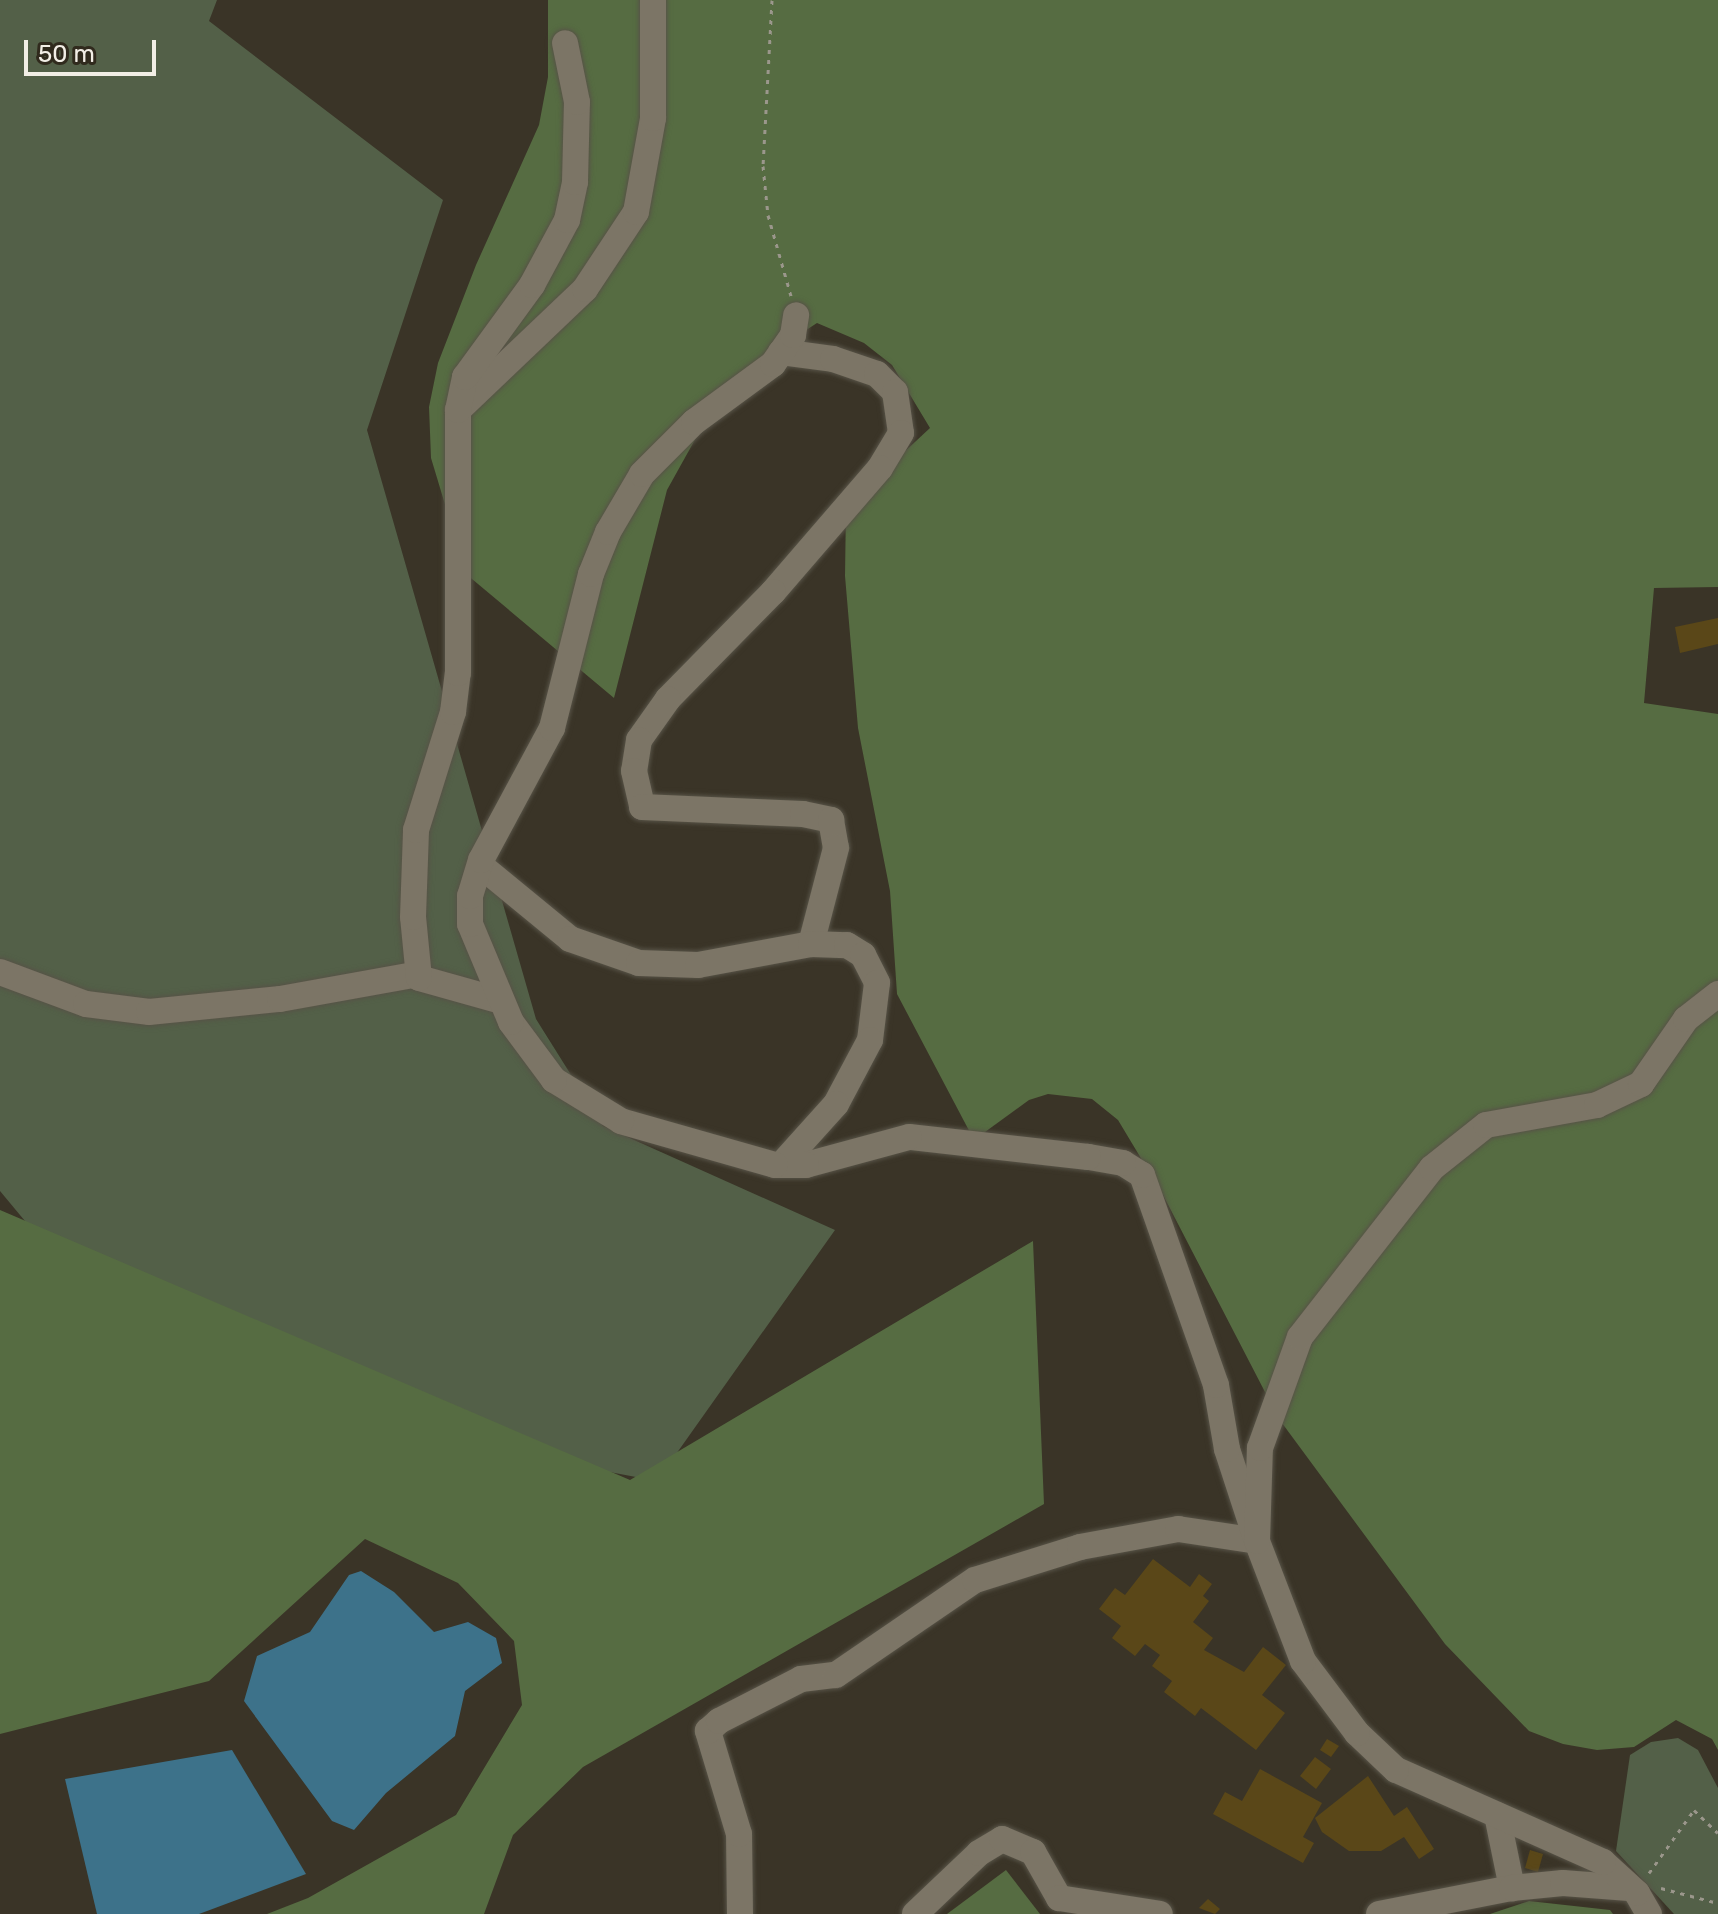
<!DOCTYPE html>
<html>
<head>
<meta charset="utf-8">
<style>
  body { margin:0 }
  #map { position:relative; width:1718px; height:1914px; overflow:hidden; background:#3a3427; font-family:Rubik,sans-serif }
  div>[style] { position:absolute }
  .green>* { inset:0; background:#536048 }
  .forest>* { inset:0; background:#566c42 }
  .water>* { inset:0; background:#3d728a }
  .building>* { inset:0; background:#5a4718 }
  .path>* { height:3px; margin-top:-1.5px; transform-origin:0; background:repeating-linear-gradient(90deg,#9b978c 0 4px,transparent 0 10px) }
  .roads { filter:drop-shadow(0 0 2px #575347) drop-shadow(0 0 2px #575347) }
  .minor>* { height:26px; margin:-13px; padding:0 13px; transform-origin:13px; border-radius:13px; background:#7c7566 }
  span { translate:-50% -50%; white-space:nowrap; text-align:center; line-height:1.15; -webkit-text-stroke:6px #302a1d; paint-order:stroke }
  .scale { position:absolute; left:24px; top:40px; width:132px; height:36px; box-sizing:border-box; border:4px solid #f2eee6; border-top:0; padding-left:10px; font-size:24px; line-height:28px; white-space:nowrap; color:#f2eee6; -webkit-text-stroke:6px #302a1d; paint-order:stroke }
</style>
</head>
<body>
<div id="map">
  <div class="green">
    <div style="clip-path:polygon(0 0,217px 0,209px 21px,443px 200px,367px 430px,536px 1019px,603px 1126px,835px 1230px,657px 1481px,477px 1447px,119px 1334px,0 1191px)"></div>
    <div style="clip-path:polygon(1678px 1738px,1698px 1750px,1718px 1788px,1718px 1914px,1674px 1914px,1616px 1851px,1630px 1755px,1651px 1742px)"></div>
  </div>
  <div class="forest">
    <div style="clip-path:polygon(548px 0,1718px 0,1718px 587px,1654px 588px,1644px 703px,1718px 714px,1718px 1750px,1712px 1739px,1676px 1720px,1634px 1747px,1597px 1750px,1563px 1744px,1529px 1731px,1445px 1644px,1279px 1419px,1163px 1195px,1118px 1120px,1092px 1099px,1048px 1094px,1029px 1100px,974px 1140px,897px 994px,890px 891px,858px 728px,845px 576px,846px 506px,930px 428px,892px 365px,864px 343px,817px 323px,727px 382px,667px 490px,614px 698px,466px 574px,431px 458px,429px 407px,438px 363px,476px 265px,539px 125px,548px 77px)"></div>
    <div style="clip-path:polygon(0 1210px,630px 1480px,1033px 1241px,1044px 1504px,583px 1767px,513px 1835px,484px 1914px,267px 1914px,308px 1898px,456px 1815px,522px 1705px,514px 1641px,458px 1583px,365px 1539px,209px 1681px,0 1734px)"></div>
    <div style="clip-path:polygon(1006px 1870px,1040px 1914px,947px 1914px)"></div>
    <div style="clip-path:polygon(1529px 1901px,1610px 1910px,1613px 1914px,1490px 1914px)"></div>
  </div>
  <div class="water">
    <div style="clip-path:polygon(361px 1571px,394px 1592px,434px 1632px,468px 1622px,496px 1638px,502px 1663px,465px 1691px,455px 1736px,386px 1793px,354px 1830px,332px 1821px,244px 1701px,257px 1656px,310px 1632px,349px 1575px)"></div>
    <div style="clip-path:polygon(232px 1750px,306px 1874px,199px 1914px,97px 1914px,65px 1779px)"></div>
  </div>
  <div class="building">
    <div style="clip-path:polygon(1718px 618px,1718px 644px,1680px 653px,1675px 627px)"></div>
    <div style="clip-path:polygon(1153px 1559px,1190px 1587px,1199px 1574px,1212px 1584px,1203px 1596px,1209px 1601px,1193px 1622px,1213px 1638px,1204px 1650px,1244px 1672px,1263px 1647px,1286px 1665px,1262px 1695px,1285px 1713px,1256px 1750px,1201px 1708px,1195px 1716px,1164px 1692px,1172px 1681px,1152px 1666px,1160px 1655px,1145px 1644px,1135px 1656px,1112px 1638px,1121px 1626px,1099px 1609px,1115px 1588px,1125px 1595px)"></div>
    <div style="clip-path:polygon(1327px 1739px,1339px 1746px,1331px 1757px,1320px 1750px)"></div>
    <div style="clip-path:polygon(1315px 1757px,1331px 1769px,1316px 1789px,1300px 1776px)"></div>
    <div style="clip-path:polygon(1260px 1769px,1322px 1803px,1303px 1837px,1314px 1843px,1303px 1863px,1213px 1814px,1225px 1792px,1242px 1801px)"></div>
    <div style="clip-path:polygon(1368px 1776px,1394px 1816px,1407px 1807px,1434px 1849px,1419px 1859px,1404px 1837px,1381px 1851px,1349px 1851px,1322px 1832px,1315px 1818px)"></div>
    <div style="clip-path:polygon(1530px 1850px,1543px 1854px,1538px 1872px,1525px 1868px)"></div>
    <div style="clip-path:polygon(1208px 1899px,1220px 1909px,1215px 1914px,1199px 1908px)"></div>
  </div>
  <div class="path">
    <div style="left:772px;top:0;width:166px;rotate:93.1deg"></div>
    <div style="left:763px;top:166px;width:49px;rotate:84.2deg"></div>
    <div style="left:768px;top:215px;width:84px;rotate:74.1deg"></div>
    <div style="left:1649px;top:1873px;width:77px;rotate:-54.5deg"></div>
    <div style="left:1694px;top:1810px;width:33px;rotate:44deg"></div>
    <div style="left:1661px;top:1888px;width:59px;rotate:14.7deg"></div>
  </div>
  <div class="roads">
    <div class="minor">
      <div style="left:781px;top:352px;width:52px;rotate:7.7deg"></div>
      <div style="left:833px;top:359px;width:46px;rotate:18.8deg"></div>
      <div style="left:877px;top:374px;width:25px;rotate:45deg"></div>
      <div style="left:895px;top:392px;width:41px;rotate:81.7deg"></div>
      <div style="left:901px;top:433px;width:41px;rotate:121deg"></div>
      <div style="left:880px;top:468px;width:164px;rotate:130.8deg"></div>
      <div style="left:773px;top:592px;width:150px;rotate:134.5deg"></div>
      <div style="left:668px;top:699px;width:50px;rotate:125.3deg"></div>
      <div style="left:639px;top:740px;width:31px;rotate:99deg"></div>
      <div style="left:634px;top:771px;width:37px;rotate:77deg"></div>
      <div style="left:642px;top:807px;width:161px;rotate:2.5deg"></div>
      <div style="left:803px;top:814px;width:29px;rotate:12deg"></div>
      <div style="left:831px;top:820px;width:28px;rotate:80deg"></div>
      <div style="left:836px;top:848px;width:99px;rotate:104.6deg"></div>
      <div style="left:458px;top:410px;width:175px;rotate:-43.6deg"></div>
      <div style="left:585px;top:289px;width:92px;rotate:-56.5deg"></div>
      <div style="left:636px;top:212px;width:96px;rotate:-79.7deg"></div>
      <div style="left:653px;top:118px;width:118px;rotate:-90deg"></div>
      <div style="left:480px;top:865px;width:117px;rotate:39.4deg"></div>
      <div style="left:570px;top:939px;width:73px;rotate:19.2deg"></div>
      <div style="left:639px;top:963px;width:59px;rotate:1.9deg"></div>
      <div style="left:698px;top:965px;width:115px;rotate:-10.5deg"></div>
      <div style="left:811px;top:944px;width:36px;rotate:2deg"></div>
      <div style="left:847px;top:945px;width:19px;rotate:32deg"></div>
      <div style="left:863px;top:955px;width:31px;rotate:63deg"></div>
      <div style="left:877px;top:983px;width:57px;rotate:97deg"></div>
      <div style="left:870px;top:1040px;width:72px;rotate:118deg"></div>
      <div style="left:836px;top:1104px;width:82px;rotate:132deg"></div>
      <div style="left:0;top:972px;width:92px;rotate:20.4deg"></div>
      <div style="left:86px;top:1004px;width:64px;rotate:7.2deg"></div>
      <div style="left:149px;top:1012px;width:132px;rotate:-5.7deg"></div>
      <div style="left:280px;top:999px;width:141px;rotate:-10.2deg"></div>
      <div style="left:501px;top:1001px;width:85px;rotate:-164.3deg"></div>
      <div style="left:419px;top:978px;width:61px;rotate:-95.6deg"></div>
      <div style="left:413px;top:917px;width:87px;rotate:-88deg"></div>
      <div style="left:416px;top:830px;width:124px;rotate:-72.6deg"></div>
      <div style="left:453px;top:712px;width:39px;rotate:-83deg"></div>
      <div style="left:458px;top:673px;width:263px;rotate:-90deg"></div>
      <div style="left:458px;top:410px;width:34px;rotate:-78deg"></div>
      <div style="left:465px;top:377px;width:114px;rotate:-53.9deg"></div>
      <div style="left:532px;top:285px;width:74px;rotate:-61.7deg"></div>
      <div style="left:567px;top:220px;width:39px;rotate:-78deg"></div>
      <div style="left:575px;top:182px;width:80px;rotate:-88.6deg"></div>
      <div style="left:577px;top:102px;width:60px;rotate:-101.5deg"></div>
      <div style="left:1497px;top:1815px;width:75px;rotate:78.4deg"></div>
      <div style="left:740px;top:1914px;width:80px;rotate:-90.7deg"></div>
      <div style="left:739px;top:1834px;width:108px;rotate:-106.8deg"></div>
      <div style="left:708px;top:1731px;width:15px;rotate:-42deg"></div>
      <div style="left:719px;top:1721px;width:92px;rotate:-27.1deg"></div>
      <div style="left:801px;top:1679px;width:35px;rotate:-7deg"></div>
      <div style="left:836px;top:1675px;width:168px;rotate:-34.4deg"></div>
      <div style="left:975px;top:1580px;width:110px;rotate:-17.4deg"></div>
      <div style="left:1080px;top:1547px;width:100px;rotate:-10.4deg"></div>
      <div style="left:1178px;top:1529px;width:80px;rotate:8.6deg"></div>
      <div style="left:1257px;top:1541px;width:97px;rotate:-108.1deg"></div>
      <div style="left:1227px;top:1449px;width:65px;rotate:-99.8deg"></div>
      <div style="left:1216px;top:1385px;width:223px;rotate:-109.4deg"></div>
      <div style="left:1142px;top:1175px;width:22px;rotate:-148deg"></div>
      <div style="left:1123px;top:1163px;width:36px;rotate:-170deg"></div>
      <div style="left:1088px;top:1157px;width:180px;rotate:-173.6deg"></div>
      <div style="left:909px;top:1137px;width:107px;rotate:164.8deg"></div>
      <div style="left:806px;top:1165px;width:31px;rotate:180deg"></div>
      <div style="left:775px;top:1165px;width:160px;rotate:-164.1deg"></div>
      <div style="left:621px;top:1121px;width:79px;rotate:-148.5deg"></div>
      <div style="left:554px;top:1080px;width:72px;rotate:-126.6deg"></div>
      <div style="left:511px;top:1022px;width:106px;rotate:-112.7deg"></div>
      <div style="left:470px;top:924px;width:28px;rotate:-90deg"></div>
      <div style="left:470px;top:896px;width:38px;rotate:-73deg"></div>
      <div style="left:481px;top:860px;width:150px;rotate:-61.7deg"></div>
      <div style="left:552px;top:728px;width:159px;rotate:-75.8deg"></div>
      <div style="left:591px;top:574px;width:45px;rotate:-68deg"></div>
      <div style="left:608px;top:532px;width:67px;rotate:-59.6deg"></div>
      <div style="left:642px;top:474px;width:74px;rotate:-45deg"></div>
      <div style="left:694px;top:422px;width:98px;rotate:-36.3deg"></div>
      <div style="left:773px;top:364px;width:35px;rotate:-55deg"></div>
      <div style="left:793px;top:335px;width:20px;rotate:-81deg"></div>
      <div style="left:915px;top:1914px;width:88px;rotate:-43.6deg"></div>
      <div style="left:979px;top:1853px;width:27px;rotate:-31deg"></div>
      <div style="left:1002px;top:1839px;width:34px;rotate:23deg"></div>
      <div style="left:1033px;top:1852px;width:53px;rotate:60.5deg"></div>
      <div style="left:1059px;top:1898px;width:102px;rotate:9deg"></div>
      <div style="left:1379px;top:1914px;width:136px;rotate:-11.1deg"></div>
      <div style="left:1512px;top:1888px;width:51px;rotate:-5.6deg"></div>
      <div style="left:1563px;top:1883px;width:66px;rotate:4.3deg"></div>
      <div style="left:1649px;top:1914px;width:24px;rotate:-120deg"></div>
      <div style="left:1637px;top:1893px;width:46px;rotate:-137.6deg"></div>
      <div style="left:1603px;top:1862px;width:227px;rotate:-156deg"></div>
      <div style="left:1396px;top:1770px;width:54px;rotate:-136.5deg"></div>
      <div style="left:1357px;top:1733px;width:90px;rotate:-126.9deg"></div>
      <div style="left:1303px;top:1661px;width:129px;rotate:-111deg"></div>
      <div style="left:1257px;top:1541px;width:93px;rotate:-88.2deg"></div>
      <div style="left:1260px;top:1448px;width:118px;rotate:-70.2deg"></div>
      <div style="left:1300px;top:1337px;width:214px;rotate:-52deg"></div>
      <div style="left:1432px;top:1168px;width:69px;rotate:-38.5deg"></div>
      <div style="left:1486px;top:1125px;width:113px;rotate:-10.2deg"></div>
      <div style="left:1597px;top:1105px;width:49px;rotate:-25.5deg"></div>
      <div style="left:1641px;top:1084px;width:79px;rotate:-55.3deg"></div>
      <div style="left:1686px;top:1019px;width:41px;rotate:-38deg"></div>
    </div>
  </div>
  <div class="scale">50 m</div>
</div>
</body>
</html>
